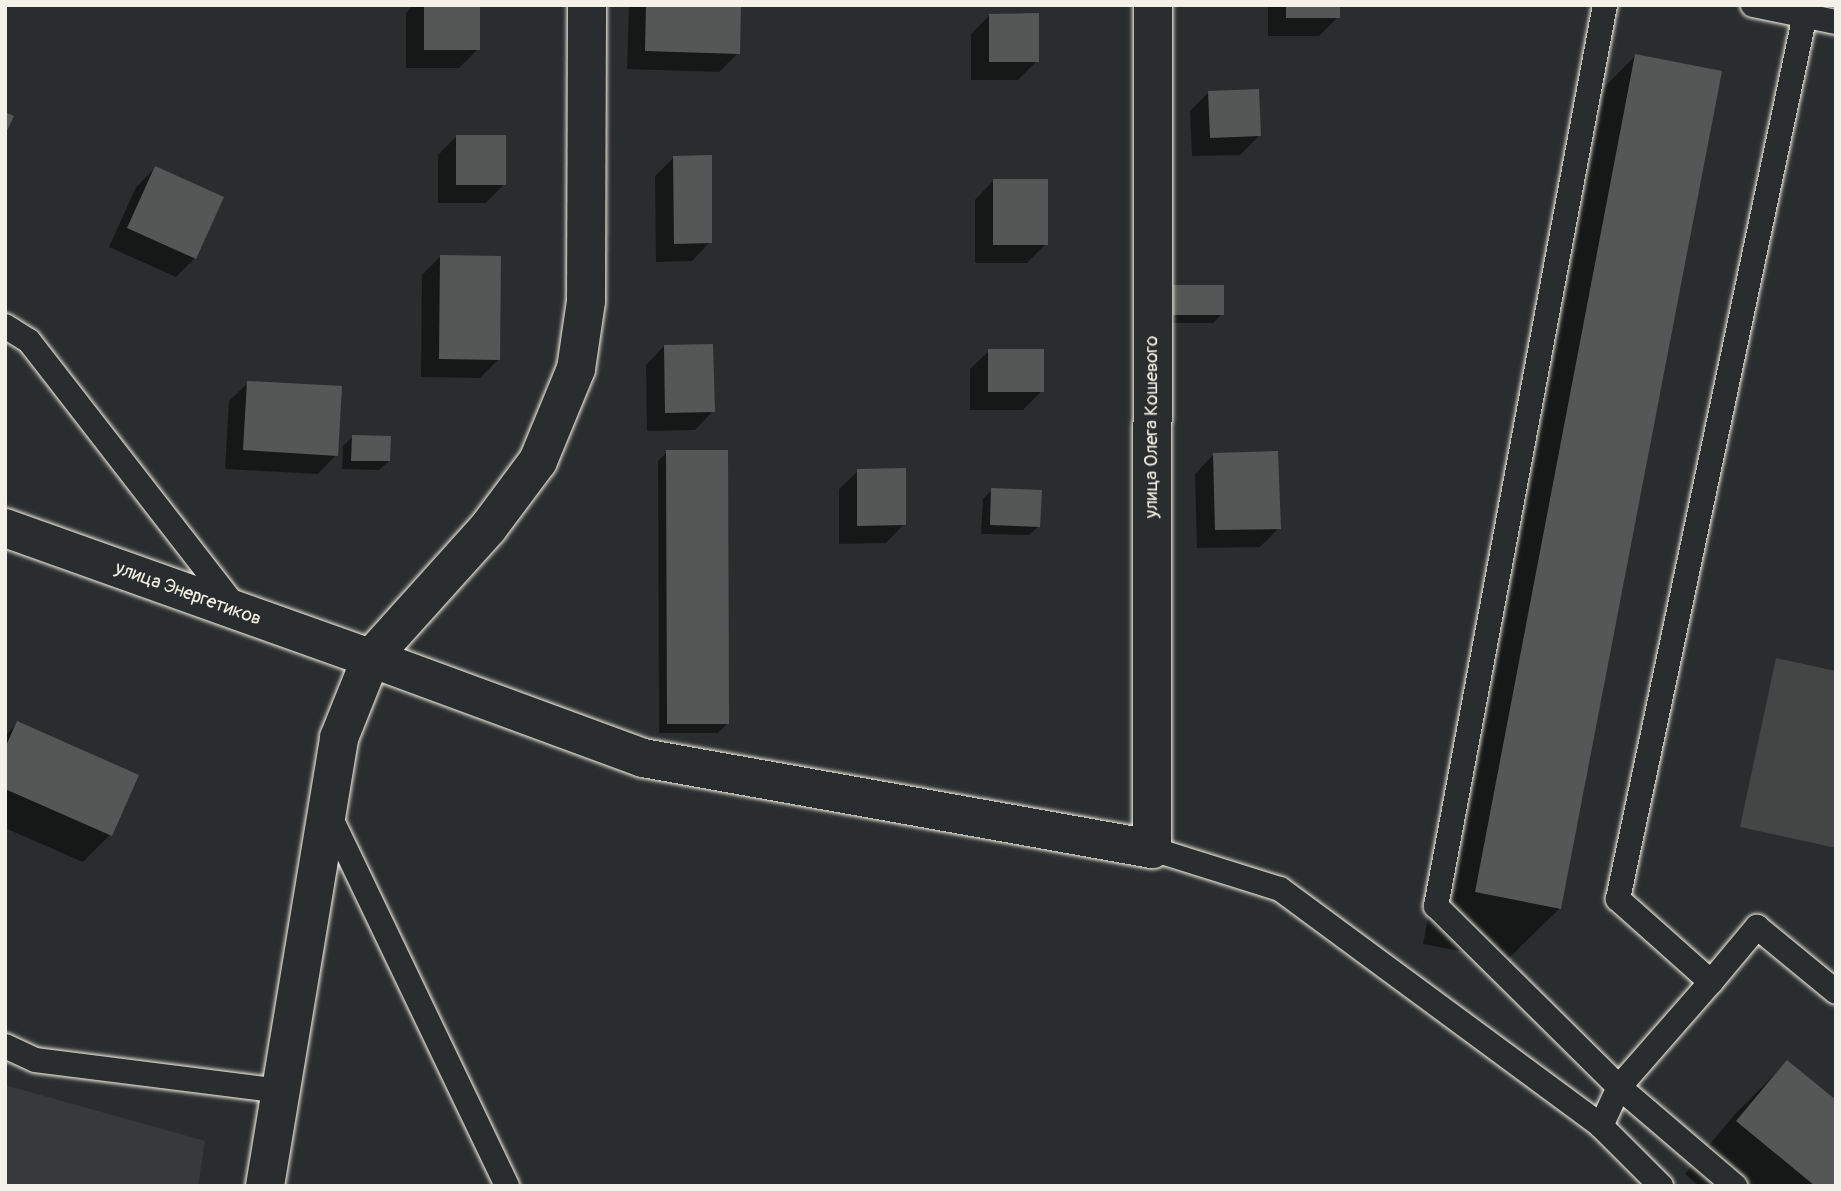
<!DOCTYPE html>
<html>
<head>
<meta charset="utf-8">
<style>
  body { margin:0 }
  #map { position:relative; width:1841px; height:1191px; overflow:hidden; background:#2a2d2e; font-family:Pangolin,sans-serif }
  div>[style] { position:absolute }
  .built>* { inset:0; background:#373a3a }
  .green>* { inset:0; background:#444645 }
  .shadow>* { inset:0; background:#0007 }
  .building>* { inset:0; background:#555756 }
  .roads { filter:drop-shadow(0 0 2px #f4f1e8) drop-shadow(0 0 2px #f4f1e8) }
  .lane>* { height:24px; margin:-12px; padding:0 12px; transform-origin:12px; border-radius:12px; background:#2a2d2e }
  .street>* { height:38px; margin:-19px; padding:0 19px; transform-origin:19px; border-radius:19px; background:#2a2d2e }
  .secondary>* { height:38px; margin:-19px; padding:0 19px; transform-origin:19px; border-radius:19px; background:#2a2d2e }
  span { translate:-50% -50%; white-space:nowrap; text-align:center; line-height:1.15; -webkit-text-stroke:6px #2a2d2e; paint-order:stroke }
  .street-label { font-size:19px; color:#f4f1e8 }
  .frame { position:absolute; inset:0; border:7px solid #f4f1e8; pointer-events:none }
</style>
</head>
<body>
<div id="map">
  <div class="built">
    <div style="clip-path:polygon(5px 1085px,205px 1141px,198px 1186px,5px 1186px)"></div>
  </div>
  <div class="green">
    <div style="clip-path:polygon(1776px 658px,1836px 671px,1836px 848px,1740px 827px)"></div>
  </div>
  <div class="shadow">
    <div style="clip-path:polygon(413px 5px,478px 5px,478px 49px,459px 68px,406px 68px,406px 13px)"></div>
    <div style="clip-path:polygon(629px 5px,740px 5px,738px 53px,719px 72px,627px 69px)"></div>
    <div style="clip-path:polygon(1268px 5px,1338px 5px,1338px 17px,1319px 36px,1268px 36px)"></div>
    <div style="clip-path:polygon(990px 15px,1037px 61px,1018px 80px,971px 80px,971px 34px)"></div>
    <div style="clip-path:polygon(1636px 55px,1560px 908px,1507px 960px,1423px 944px,1584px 108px)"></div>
    <div style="clip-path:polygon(1209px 92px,1259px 136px,1240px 155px,1192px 156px,1190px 111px)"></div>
    <div style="clip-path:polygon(456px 137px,504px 184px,486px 203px,438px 203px,438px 155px)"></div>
    <div style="clip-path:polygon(674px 157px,710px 242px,692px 261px,656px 262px,655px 176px)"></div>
    <div style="clip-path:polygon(155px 168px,195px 258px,176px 277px,109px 247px,136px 187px)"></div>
    <div style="clip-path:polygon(993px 181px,1046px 244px,1027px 263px,975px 263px,975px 200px)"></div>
    <div style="clip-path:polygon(440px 257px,499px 359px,480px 378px,421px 377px,422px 275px)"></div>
    <div style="clip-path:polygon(1173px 286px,1222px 314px,1213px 323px,1164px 323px,1164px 295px)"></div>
    <div style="clip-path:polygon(664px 346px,713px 411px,695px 430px,647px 431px,646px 365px)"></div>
    <div style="clip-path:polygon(989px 351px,1042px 391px,1023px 410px,970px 410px,970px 369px)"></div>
    <div style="clip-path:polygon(248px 383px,336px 455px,318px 474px,225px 469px,229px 401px)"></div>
    <div style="clip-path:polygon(352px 437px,389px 461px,379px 470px,342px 469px,343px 446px)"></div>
    <div style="clip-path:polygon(667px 452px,727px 724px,718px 733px,659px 733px,658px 461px)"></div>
    <div style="clip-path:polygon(1213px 455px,1279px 528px,1260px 547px,1197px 548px,1195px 474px)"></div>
    <div style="clip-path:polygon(858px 471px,904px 524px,886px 543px,839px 544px,839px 489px)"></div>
    <div style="clip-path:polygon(992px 490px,1039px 526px,1029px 535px,981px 534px,983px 499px)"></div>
    <div style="clip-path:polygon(18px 723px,110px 835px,83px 862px,5px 828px,5px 736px)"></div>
    <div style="clip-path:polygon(1787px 1062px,1836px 1186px,1699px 1186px,1685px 1174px,1735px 1114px)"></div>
  </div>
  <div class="building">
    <div style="clip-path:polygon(424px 5px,480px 5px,480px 50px,424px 50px)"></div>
    <div style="clip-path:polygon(646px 5px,741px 5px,740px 54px,645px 51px)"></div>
    <div style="clip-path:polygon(1286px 5px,1340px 5px,1340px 18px,1286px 18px)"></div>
    <div style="clip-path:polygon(1039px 13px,1039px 62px,989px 62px,989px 14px)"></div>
    <div style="clip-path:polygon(1635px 54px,1722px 71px,1561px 909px,1475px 892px)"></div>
    <div style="clip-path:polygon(1259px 89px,1261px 136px,1210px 138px,1208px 91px)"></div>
    <div style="clip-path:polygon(5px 112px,14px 116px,5px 135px)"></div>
    <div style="clip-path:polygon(456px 135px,506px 135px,506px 185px,456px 185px)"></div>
    <div style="clip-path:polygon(712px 155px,712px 243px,674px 244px,673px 156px)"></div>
    <div style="clip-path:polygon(155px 166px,224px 197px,196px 259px,127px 228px)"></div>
    <div style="clip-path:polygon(993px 179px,1048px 179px,1048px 245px,993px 245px)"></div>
    <div style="clip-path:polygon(440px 255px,501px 256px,500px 360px,439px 359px)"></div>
    <div style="clip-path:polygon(1173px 285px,1224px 285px,1224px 315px,1173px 315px)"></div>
    <div style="clip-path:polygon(713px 344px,715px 412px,665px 413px,664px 345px)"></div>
    <div style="clip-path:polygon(988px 349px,1044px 349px,1044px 392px,988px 392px)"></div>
    <div style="clip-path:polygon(247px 381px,342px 386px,338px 456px,243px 450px)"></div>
    <div style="clip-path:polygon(352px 435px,391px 436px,390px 461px,351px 461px)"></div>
    <div style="clip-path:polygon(666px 450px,728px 450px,729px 724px,667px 724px)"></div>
    <div style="clip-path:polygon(1278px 451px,1281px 529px,1215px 530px,1213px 453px)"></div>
    <div style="clip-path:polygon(906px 468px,906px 525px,857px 526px,857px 469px)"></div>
    <div style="clip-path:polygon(991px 488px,1042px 490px,1040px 527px,990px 525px)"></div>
    <div style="clip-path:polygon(17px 721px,139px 775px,112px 836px,5px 789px,5px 748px)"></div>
    <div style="clip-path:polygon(1787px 1060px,1836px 1100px,1836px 1186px,1815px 1186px,1736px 1121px)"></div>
  </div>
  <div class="roads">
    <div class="lane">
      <div style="left:1605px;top:5px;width:917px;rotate:100.62deg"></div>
      <div style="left:1436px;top:906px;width:257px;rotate:44.7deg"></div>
      <div style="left:1619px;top:1087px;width:153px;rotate:40.5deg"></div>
      <div style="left:1753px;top:5px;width:85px;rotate:11.6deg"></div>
      <div style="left:5px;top:326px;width:28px;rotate:32deg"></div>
      <div style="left:29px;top:341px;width:339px;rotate:52.2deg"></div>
      <div style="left:327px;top:810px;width:417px;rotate:64.4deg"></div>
      <div style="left:1152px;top:849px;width:134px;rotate:17.4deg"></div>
      <div style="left:1280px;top:889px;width:399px;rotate:36.4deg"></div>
      <div style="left:1601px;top:1126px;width:85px;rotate:45deg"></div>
      <div style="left:1711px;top:982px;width:72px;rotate:-50.1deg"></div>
      <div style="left:1757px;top:927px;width:102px;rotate:39.4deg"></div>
      <div style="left:5px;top:1046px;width:33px;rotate:25deg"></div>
      <div style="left:35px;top:1060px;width:247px;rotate:7.2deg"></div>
      <div style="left:1601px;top:1126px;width:43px;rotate:-65.2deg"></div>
      <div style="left:1619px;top:1087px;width:140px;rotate:-48.8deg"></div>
      <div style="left:1711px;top:982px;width:125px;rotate:-138.3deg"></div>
      <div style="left:1618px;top:899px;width:914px;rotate:-78.06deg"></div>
    </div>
    <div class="street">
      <div style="left:371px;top:658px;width:290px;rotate:20.2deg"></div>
      <div style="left:643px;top:758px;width:517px;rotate:10.14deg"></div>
      <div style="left:1152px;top:849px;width:844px;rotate:-89.93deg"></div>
    </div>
    <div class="secondary">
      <div style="left:5px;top:528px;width:388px;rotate:19.6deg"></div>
      <div style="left:265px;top:1186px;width:454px;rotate:-80.6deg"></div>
      <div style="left:339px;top:738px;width:86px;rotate:-68.2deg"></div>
      <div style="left:371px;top:658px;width:175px;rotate:-48deg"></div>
      <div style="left:488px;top:528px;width:84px;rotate:-53.3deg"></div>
      <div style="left:538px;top:461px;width:100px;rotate:-67.6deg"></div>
      <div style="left:576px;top:369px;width:69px;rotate:-81.6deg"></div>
      <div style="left:586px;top:301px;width:296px;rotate:-89.8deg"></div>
    </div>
  </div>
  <div class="street-label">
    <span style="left:1152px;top:427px;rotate:-90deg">улица Олега Кошевого</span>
    <span style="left:188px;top:594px;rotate:20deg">улица Энергетиков</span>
  </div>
  <div class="frame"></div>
</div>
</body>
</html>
